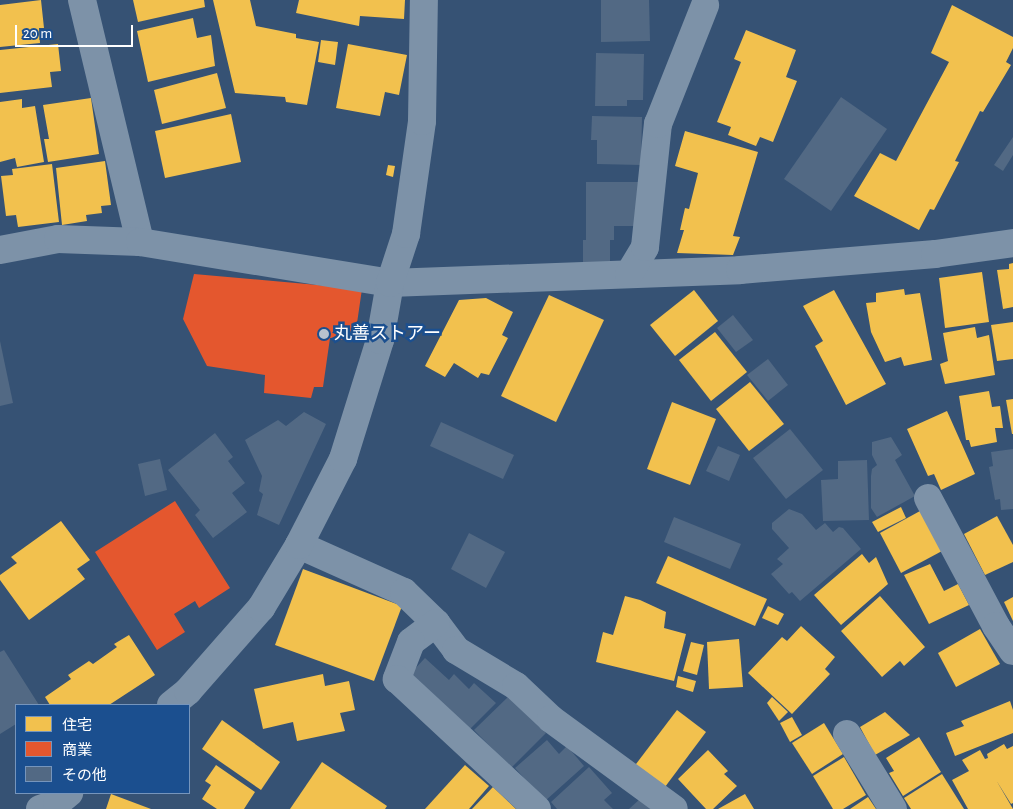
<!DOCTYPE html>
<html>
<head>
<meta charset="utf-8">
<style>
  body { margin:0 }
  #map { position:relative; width:1013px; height:809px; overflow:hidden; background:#365274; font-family:"Alegreya Sans","Noto Sans JP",sans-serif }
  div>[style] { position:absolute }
  .homes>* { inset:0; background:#f2c14e }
  .shops>* { inset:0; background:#e4572e }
  .building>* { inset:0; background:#526984 }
  .minor>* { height:28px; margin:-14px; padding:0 14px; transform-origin:14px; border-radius:14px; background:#7d92a8 }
  .dots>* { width:14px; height:14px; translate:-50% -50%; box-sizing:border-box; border:2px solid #1b4f8f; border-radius:50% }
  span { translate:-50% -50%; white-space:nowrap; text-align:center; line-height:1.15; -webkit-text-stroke:5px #1b4f8f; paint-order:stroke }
  .poi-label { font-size:18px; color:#fff }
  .left { translate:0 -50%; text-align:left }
  .legend { position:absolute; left:15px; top:704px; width:175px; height:90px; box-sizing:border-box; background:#1b4f8f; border:1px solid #7695bc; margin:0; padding:6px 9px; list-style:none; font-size:15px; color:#fff }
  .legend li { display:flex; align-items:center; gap:10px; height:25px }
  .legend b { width:25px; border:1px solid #7695bc }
  .scale { position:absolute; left:15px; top:25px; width:118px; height:22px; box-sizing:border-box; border:2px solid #fff; border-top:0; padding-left:6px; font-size:15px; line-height:18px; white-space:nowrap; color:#fff; -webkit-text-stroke:4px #1b4f8f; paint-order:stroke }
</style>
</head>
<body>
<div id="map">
  <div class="homes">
    <div style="clip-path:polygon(41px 0,44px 28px,39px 28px,40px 43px,0 47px,0 5px)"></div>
    <div style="clip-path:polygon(133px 0,204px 0,205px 7px,138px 22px)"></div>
    <div style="clip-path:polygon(213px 0,250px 0,256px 26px,296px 34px,296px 38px,319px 42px,307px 105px,286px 102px,285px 97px,235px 93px)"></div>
    <div style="clip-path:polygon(299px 0,405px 0,404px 19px,360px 16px,359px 26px,296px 13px)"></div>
    <div style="clip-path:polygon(952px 5px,1013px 37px,1013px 48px,1006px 62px,1011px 65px,983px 112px,980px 111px,955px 161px,959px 162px,934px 210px,930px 209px,919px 230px,854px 196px,880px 153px,896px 161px,949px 62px,931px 53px)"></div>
    <div style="clip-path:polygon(193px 18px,197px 38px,211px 35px,215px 66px,148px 82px,137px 31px)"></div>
    <div style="clip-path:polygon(746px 30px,796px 50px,786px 77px,797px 81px,773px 142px,760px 137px,756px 146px,728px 135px,731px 127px,717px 122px,741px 62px,734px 59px)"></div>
    <div style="clip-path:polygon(321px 40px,338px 42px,335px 65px,318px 62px)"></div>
    <div style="clip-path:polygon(58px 44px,61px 71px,50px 72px,52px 87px,0 93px,0 50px)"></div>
    <div style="clip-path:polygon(348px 44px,407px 55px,399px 95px,385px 92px,380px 116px,336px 108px)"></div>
    <div style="clip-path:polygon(217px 73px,226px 108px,162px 124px,154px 90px)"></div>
    <div style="clip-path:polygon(91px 98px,99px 154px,48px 162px,44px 139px,49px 139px,43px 105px)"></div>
    <div style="clip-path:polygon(22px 99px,22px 108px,35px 106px,44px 162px,17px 167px,15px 158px,0 162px,0 102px)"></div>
    <div style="clip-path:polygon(231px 114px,241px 162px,165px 178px,155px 131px)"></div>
    <div style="clip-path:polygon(685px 131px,758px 152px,733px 236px,740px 237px,733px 255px,677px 253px,684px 230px,680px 230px,685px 208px,689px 209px,698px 173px,675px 166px)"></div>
    <div style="clip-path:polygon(105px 161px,111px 205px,101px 206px,102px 213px,86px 215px,87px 221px,62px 225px,56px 168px)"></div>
    <div style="clip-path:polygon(52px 164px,59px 222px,18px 227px,16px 215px,6px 216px,1px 176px,13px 175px,12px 169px)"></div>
    <div style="clip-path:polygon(388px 165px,395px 166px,393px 177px,386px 175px)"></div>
    <div style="clip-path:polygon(1013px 263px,1013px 307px,1003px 309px,997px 270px,1009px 269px,1009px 264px)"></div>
    <div style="clip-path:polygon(982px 272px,989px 322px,945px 328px,939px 278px)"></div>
    <div style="clip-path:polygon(904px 289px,905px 295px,920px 293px,932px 360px,904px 366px,901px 357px,885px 362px,871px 332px,866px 303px,876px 302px,876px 293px)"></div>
    <div style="clip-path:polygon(694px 290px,718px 321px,675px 356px,650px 325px)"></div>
    <div style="clip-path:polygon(834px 290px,886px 384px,846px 405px,815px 346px,823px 341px,803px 306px)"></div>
    <div style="clip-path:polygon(549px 295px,604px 320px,556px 422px,501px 396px)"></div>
    <div style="clip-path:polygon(486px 298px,513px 312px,502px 335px,508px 338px,489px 375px,481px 373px,478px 378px,454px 363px,445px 377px,425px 366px,459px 300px)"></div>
    <div style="clip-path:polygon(1013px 322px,1013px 359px,997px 361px,991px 325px)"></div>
    <div style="clip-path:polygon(975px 327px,977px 338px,989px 335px,995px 375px,945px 384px,940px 364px,948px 361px,943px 333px)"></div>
    <div style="clip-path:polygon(715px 332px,747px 372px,711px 401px,679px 360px)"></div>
    <div style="clip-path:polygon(750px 382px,784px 424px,749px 451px,716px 409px)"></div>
    <div style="clip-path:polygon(989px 391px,992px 407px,1000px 406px,1003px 428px,995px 428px,997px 442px,971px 447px,969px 440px,966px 440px,959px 396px)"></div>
    <div style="clip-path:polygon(1013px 399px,1013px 434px,1012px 434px,1006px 400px)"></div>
    <div style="clip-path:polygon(672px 402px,716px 419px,690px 485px,647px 469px)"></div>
    <div style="clip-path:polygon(947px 411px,975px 474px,941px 490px,934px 474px,928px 476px,907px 429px)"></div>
    <div style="clip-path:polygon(901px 507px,906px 518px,878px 532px,872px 522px)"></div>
    <div style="clip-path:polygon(920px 511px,942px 551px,901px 573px,880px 533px)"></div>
    <div style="clip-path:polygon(997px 516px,1013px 545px,1013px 562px,985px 575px,964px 534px)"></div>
    <div style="clip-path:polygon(61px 521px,90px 560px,77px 569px,85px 579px,29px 620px,0 580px,0 575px,17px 563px,11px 557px)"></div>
    <div style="clip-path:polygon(862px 554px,869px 563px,876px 557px,888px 584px,841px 625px,814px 595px)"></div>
    <div style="clip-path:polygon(668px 556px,767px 599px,755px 626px,656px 583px)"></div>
    <div style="clip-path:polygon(930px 564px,944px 591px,958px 584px,969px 605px,929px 624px,904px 575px)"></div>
    <div style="clip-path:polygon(303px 569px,402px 606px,374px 681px,275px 645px)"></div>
    <div style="clip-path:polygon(625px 596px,640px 600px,666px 612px,664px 628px,686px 634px,674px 681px,596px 662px,603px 632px,613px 635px)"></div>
    <div style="clip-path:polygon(880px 596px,925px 647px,904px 666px,900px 661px,882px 677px,841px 631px)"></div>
    <div style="clip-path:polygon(1013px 597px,1013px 621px,1004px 602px)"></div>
    <div style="clip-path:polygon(768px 606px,784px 614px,778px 625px,762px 618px)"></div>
    <div style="clip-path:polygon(801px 626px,835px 657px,825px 669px,830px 674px,792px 714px,748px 673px,782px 637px,787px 641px)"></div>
    <div style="clip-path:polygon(980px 629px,1000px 664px,956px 687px,938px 653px)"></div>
    <div style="clip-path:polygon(129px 635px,155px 675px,109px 705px,50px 705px,45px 697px,71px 679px,68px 675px,89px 661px,93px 664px,117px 647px,114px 644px)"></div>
    <div style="clip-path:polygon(739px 639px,743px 687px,709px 689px,707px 642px)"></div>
    <div style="clip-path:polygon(691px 642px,704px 645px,697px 675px,683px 671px)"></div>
    <div style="clip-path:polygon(323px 674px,325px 686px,349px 681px,355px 710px,340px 713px,345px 731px,297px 741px,293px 722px,263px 729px,254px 689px)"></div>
    <div style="clip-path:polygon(678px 676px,696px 681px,693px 692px,676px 687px)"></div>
    <div style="clip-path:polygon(772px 697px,788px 712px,779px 721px,767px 703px)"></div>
    <div style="clip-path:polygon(1010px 701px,1013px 710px,1013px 733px,955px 756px,946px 733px,964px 726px,961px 721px)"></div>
    <div style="clip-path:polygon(677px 710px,706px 732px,662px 791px,633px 768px)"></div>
    <div style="clip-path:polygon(885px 712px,910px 735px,875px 755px,860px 727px)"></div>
    <div style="clip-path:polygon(792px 717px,802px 735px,790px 742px,780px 723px)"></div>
    <div style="clip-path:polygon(222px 720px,280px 762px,261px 790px,202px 749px)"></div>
    <div style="clip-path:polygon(824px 723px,843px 754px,812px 774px,792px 743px)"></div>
    <div style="clip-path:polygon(919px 737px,941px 772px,903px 796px,889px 773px,894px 771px,886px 758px)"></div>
    <div style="clip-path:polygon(1004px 744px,1007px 749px,1013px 746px,1013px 803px,1011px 804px,996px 780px,1013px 809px,968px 809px,952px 780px,969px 771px,962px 760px,980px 750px,985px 759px,988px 758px,987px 754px)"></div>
    <div style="clip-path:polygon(708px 750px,728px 771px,724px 774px,737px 786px,713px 809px,706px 809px,678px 779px)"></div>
    <div style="clip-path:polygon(844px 757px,866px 795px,843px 809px,833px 809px,813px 776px)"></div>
    <div style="clip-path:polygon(322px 762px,387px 806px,385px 809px,290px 809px)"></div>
    <div style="clip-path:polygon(216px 765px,255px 792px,244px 809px,217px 809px,202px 799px,211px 785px,205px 781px)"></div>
    <div style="clip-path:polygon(465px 765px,489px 786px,469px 809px,425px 809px)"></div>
    <div style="clip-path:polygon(942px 774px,964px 809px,911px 809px,904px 798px)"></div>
    <div style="clip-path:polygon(493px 787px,516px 809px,472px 809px)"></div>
    <div style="clip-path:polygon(111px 794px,151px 809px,106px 809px)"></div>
    <div style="clip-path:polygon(745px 794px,754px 809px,718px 809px)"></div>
    <div style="clip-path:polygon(868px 797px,876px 809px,850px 809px)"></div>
  </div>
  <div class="shops">
    <div style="clip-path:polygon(194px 274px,362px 289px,356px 330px,351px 341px,330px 338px,323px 387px,314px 387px,311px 398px,264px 393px,265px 375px,207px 366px,183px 319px)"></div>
    <div style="clip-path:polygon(175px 501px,230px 588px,199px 608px,195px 601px,174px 614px,185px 632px,157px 650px,95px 552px)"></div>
  </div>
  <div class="building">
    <div style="clip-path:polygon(601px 0,649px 0,650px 41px,601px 42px)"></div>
    <div style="clip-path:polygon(596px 53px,644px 54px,643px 100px,627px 100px,627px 106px,595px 106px)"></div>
    <div style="clip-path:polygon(841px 97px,887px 129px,831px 211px,784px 179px)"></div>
    <div style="clip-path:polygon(592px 116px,642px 117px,641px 165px,597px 164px,597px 140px,591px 140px)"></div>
    <div style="clip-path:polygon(1013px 137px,1013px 155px,1003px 171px,994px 165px)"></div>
    <div style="clip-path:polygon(586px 182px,638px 182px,637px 226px,614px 226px,614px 240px,610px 240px,610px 263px,583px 264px,583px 240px,586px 240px)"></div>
    <div style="clip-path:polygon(733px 315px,753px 340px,736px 352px,717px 328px)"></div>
    <div style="clip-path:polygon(0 341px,13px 403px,0 406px)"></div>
    <div style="clip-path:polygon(768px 359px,788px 385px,768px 401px,747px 375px)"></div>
    <div style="clip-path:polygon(304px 412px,326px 424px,279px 525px,257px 515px,263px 494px,259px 491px,262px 476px,245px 440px,278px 420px,286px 426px)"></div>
    <div style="clip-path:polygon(441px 422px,514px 455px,503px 479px,430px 446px)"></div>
    <div style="clip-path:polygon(790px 429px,823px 470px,786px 499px,753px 458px)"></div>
    <div style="clip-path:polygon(215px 433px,233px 457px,228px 461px,245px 483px,232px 493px,247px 512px,213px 538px,195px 515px,200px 510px,168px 470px)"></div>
    <div style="clip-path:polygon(891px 437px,902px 455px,895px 460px,915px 496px,877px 517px,871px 508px,871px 476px,872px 469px,877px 465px,872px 455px,872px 442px)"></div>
    <div style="clip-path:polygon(718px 446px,740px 455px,729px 481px,706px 471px)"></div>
    <div style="clip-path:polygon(1013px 449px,1013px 509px,1001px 510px,1000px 499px,995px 500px,989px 467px,993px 466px,991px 452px)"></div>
    <div style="clip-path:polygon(160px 459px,167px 490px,145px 496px,138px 464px)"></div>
    <div style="clip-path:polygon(867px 460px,869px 520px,823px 521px,821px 480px,838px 479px,838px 461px)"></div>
    <div style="clip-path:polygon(789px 509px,802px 514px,816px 530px,825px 523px,833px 532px,839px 527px,843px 528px,861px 549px,800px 601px,792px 592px,789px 594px,771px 574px,783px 564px,777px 559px,789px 548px,772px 529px,772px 523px)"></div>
    <div style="clip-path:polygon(674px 517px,741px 544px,730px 569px,664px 542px)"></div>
    <div style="clip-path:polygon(469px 533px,505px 552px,486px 588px,451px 569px)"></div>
    <div style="clip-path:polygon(4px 650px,39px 705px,16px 705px,16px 724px,0 734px,0 652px)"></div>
    <div style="clip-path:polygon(425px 658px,449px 680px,454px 674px,469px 689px,474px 683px,496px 703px,470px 729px,411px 673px)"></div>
    <div style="clip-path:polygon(510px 695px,546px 733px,511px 768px,474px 730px)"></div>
    <div style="clip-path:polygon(547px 740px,559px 754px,567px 746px,584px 766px,545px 801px,515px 768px)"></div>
    <div style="clip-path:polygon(589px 767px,612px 793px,604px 800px,613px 809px,557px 809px,551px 802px)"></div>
    <div style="clip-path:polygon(641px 798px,651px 809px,629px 809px)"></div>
  </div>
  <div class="minor">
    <div style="left:82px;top:0;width:249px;rotate:76.5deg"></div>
    <div style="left:0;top:250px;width:59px;rotate:-10.7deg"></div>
    <div style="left:58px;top:239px;width:82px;rotate:2.1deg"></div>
    <div style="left:140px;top:242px;width:253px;rotate:9.3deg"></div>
    <div style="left:390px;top:283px;width:350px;rotate:-2.1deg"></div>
    <div style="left:740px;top:270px;width:196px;rotate:-4.7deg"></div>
    <div style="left:935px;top:254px;width:79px;rotate:-8deg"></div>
    <div style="left:629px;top:274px;width:31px;rotate:-59deg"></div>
    <div style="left:645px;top:247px;width:124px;rotate:-84deg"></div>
    <div style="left:658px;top:124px;width:128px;rotate:-68.4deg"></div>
    <div style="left:928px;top:498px;width:145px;rotate:62deg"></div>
    <div style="left:996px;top:626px;width:30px;rotate:56deg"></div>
    <div style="left:299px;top:545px;width:115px;rotate:24.1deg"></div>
    <div style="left:404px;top:592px;width:45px;rotate:44.1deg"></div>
    <div style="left:436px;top:623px;width:34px;rotate:53deg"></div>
    <div style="left:456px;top:650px;width:70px;rotate:31deg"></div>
    <div style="left:516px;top:686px;width:48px;rotate:43.3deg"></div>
    <div style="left:551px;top:719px;width:152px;rotate:36.2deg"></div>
    <div style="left:436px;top:623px;width:31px;rotate:143deg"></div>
    <div style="left:411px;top:642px;width:40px;rotate:111deg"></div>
    <div style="left:397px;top:679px;width:191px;rotate:42.9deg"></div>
    <div style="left:171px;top:705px;width:22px;rotate:-39deg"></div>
    <div style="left:188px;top:691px;width:111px;rotate:-48.7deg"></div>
    <div style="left:261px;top:608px;width:74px;rotate:-58.9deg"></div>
    <div style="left:299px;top:545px;width:97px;rotate:-62.9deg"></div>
    <div style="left:343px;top:459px;width:125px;rotate:-72.7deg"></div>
    <div style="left:380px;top:340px;width:58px;rotate:-80deg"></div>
    <div style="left:390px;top:283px;width:52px;rotate:-71.9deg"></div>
    <div style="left:406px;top:234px;width:114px;rotate:-81.9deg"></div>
    <div style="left:422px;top:121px;width:121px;rotate:-89.1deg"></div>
    <div style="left:847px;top:734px;width:88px;rotate:58.5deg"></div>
    <div style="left:40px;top:809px;width:18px;rotate:-19deg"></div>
    <div style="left:57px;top:803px;width:16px;rotate:-40deg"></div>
  </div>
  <div class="dots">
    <div style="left:324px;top:334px;background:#b9c2ce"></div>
  </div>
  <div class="poi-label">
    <span class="left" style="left:334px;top:334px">丸善ストアー</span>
  </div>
  <ul class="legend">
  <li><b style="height:14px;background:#f2c14e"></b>住宅</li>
  <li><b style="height:14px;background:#e4572e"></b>商業</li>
  <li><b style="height:14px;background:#526984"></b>その他</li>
  </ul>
  <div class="scale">20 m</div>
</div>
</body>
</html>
